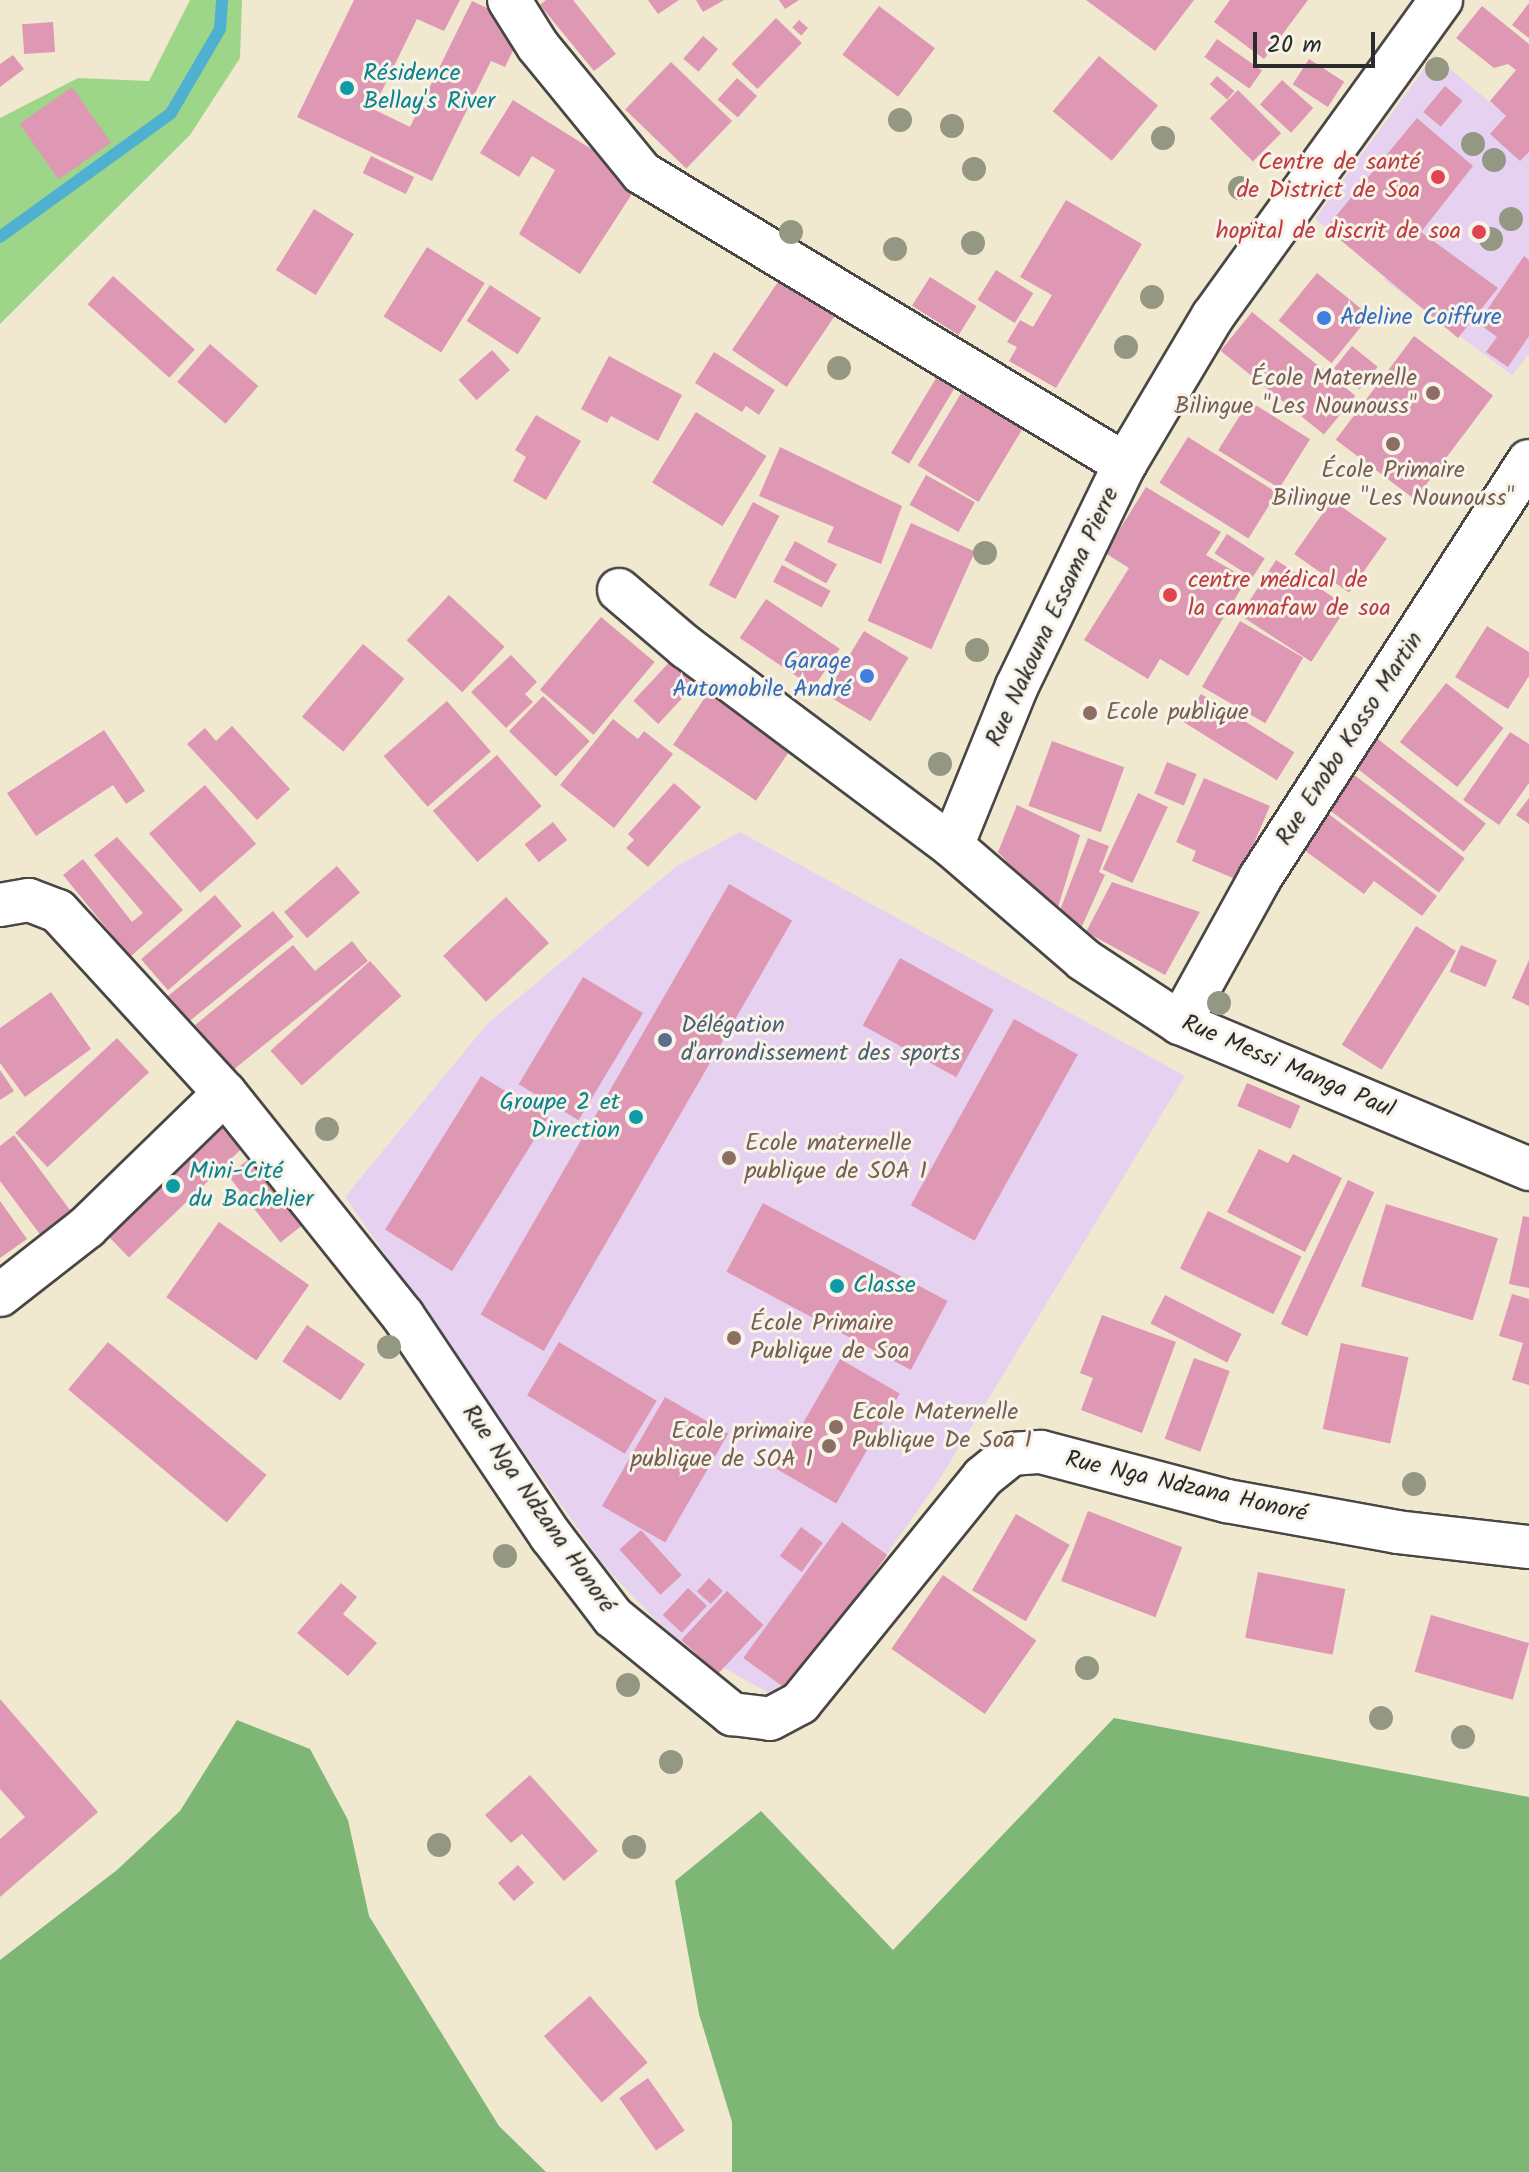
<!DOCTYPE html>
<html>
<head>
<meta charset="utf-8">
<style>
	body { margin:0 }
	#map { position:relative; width:1529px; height:2172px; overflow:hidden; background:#f1e8d0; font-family:Kalam,sans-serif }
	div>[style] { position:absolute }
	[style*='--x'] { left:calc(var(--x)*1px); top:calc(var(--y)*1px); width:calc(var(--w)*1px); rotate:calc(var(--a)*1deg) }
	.built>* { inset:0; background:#e6d2f0 }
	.green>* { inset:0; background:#9ed689 }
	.forest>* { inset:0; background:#7eb775 }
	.stream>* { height:12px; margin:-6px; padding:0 6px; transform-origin:6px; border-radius:6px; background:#50b0cf }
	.building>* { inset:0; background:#df98b4; transform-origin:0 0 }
	.roads { filter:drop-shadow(2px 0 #494744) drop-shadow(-2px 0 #494744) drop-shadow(0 2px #494744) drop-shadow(0 -2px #494744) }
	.street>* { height:42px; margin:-21px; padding:0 21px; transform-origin:21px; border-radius:21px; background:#fff }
	.trees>* { width:24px; height:24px; margin:-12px; border-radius:50%; background:#949882 }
	.dots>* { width:22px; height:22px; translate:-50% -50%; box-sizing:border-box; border:4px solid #f7f3e8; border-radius:50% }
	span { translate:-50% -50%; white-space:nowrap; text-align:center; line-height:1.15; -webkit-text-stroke:6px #f7f3e8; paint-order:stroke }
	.culture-label { font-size:24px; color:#0d838f }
	.left { translate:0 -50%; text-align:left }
	.right { translate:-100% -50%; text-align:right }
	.health-label { font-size:24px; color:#be3a42 }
	.shop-label { font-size:24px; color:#366cbe }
	.education-label { font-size:24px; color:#785e54 }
	.street-label { font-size:24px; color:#2b2b2b }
	.service-label { font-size:24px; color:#4e5e75 }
	.scale { position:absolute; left:1253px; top:32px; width:122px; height:36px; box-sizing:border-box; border:4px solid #2b2b2b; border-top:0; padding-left:10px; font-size:24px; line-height:28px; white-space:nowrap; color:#2b2b2b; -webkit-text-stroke:6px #f7f3e8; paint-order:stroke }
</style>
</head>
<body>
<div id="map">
	<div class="built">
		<i style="clip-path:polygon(1434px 55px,1529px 135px,1529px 354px,1512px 375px,1384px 280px,1387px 275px,1315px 219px)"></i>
		<i style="clip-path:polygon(740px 832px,1185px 1076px,939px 1480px,851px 1605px,772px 1695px,675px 1640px,605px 1567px,345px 1197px,487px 1024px,677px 866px)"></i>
	</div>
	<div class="green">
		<i style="clip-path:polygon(190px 0,242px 0,240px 58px,190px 135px,0 324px,0 118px,78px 78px,149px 81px)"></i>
	</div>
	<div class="forest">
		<i style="clip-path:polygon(1114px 1718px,1529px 1797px,1529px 2172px,732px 2172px,732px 2122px,699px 2014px,675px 1881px,761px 1811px,893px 1950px)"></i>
		<i style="clip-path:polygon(237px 1720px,310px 1749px,348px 1820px,369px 1916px,499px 2126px,546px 2172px,0 2172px,0 1960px,117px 1870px,180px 1811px)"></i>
	</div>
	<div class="stream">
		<i style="--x:0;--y:237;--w:211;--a:-35.9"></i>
		<i style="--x:171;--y:113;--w:97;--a:-59.7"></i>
		<i style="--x:220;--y:29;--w:29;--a:-86"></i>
	</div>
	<div class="building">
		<i style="clip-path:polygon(354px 0,460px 0,444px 31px,417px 19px,373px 109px,410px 127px,472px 1px,506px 17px,520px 36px,505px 67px,491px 61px,432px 181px,297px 117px)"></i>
		<i style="clip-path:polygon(546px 0,573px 0,616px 54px,594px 71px,540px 5px)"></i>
		<i style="clip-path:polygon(648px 0,679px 0,658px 14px)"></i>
		<i style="clip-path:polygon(696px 0,724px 0,703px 12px)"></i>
		<i style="clip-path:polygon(779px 0,799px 0,785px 9px)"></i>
		<i style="clip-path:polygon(1086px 0,1194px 0,1155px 51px)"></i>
		<i style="clip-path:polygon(1230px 0,1308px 0,1264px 59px,1214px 22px)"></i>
		<i style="clip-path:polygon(1529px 3px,1529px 38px,1512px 25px)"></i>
		<i style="left:879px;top:6px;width:70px;height:61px;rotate:37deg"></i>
		<i style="clip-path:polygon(1482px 6px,1529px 44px,1529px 152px,1520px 161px,1490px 134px,1506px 116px,1490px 101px,1516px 70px,1508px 64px,1494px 68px,1456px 38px)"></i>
		<i style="left:776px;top:18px;width:36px;height:64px;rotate:44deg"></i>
		<i style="left:799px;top:20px;width:12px;height:10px;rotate:42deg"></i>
		<i style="left:53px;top:22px;width:30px;height:31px;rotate:86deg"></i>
		<i style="left:703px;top:36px;width:20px;height:30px;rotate:41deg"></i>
		<i style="left:1217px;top:39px;width:55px;height:22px;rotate:35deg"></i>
		<i style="clip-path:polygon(13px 55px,24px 69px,0 87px,0 64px)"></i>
		<i style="left:1099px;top:56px;width:77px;height:72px;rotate:40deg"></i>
		<i style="left:1309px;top:59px;width:42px;height:30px;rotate:33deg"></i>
		<i style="left:671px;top:62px;width:85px;height:66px;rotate:44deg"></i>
		<i style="left:1217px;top:76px;width:23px;height:11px;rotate:41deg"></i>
		<i style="left:737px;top:78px;width:27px;height:29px;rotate:42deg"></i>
		<i style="left:1282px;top:80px;width:42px;height:33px;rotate:42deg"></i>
		<i style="left:1445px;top:86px;width:23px;height:34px;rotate:40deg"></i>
		<i style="left:72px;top:87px;width:68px;height:64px;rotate:55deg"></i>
		<i style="left:1238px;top:90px;width:61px;height:40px;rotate:45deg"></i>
		<i style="clip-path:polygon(513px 100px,641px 180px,580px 274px,519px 234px,555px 170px,532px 156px,519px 177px,480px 153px)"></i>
		<i style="clip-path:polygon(1417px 118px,1473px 166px,1421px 232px,1498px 288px,1458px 338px,1326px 228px)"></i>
		<i style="left:371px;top:156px;width:48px;height:19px;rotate:26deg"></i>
		<i style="clip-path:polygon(1066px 200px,1142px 244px,1056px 388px,1009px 361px,1017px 347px,1007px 342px,1020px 320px,1033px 327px,1052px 295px,1020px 277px)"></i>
		<i style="left:314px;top:209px;width:47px;height:72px;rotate:32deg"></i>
		<i style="left:427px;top:247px;width:68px;height:82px;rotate:32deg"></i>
		<i style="clip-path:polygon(1524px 256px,1529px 260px,1529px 336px,1508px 367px,1486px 352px,1497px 337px,1478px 323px)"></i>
		<i style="left:996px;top:270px;width:44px;height:35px;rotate:32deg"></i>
		<i style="left:784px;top:273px;width:66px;height:93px;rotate:34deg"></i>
		<i style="left:1317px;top:273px;width:68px;height:61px;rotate:39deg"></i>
		<i style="left:113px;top:276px;width:110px;height:38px;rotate:42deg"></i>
		<i style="left:930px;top:277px;width:55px;height:34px;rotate:32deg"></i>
		<i style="left:490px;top:285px;width:61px;height:43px;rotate:33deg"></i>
		<i style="left:1252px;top:312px;width:133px;height:50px;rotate:39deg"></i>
		<i style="left:1414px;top:336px;width:99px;height:130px;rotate:37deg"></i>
		<i style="left:210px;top:344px;width:64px;height:50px;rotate:41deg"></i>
		<i style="left:1352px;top:346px;width:33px;height:29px;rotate:39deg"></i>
		<i style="left:492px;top:350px;width:27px;height:45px;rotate:48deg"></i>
		<i style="clip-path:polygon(714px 352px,775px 390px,759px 415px,746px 406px,742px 412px,695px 383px)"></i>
		<i style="clip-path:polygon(609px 356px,682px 395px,658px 441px,611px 416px,607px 423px,581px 409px)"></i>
		<i style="left:938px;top:375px;width:21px;height:91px;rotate:31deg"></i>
		<i style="left:963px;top:390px;width:71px;height:88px;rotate:31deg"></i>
		<i style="left:1249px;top:401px;width:72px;height:58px;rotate:32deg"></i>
		<i style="left:696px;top:412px;width:83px;height:83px;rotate:32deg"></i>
		<i style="clip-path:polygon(536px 415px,581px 441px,546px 500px,513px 481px,526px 457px,515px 450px)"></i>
		<i style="left:1188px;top:437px;width:105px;height:54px;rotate:32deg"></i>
		<i style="clip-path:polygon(780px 447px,902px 506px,881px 564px,827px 542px,834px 527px,759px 496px)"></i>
		<i style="left:926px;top:475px;width:56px;height:34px;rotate:29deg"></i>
		<i style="clip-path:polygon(1146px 487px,1221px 532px,1206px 555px,1247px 579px,1188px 676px,1160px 659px,1148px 679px,1084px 640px,1129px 568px,1105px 553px)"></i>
		<i style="left:1332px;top:500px;width:67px;height:66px;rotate:35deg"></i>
		<i style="left:753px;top:502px;width:30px;height:94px;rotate:28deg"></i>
		<i style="left:911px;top:523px;width:70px;height:107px;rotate:24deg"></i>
		<i style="left:1227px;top:534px;width:45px;height:23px;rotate:33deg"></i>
		<i style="left:795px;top:541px;width:48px;height:22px;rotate:29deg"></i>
		<i style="left:1276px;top:560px;width:85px;height:66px;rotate:33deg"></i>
		<i style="left:782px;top:565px;width:55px;height:19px;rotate:28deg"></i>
		<i style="left:449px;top:595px;width:76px;height:62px;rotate:43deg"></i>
		<i style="left:766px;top:599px;width:89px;height:47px;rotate:34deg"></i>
		<i style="left:601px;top:617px;width:70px;height:95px;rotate:40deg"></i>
		<i style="left:1240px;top:621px;width:73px;height:76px;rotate:30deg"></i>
		<i style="clip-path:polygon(1487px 626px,1529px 652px,1529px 676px,1508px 709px,1455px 677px)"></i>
		<i style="left:864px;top:631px;width:52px;height:74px;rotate:31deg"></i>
		<i style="left:363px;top:644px;width:54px;height:95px;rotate:40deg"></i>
		<i style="left:677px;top:654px;width:34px;height:64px;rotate:43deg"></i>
		<i style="clip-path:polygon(511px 655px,537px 682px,525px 694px,533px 702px,506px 728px,471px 692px)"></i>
		<i style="left:1446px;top:683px;width:73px;height:75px;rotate:38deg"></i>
		<i style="left:710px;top:690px;width:100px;height:66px;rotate:34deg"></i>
		<i style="left:1201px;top:694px;width:110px;height:33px;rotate:32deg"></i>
		<i style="left:543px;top:696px;width:65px;height:49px;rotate:44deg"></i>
		<i style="left:447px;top:701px;width:67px;height:84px;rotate:49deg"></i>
		<i style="clip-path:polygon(613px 719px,638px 739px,644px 731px,673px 754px,614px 828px,560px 785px)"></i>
		<i style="clip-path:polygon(232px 726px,290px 789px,257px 820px,187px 744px,205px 728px,216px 741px)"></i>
		<i style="clip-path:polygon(104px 730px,145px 791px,126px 804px,113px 785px,36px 836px,7px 793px)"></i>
		<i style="clip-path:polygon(1510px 732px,1529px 744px,1529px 783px,1499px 825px,1463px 800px)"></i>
		<i style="left:1374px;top:736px;width:142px;height:36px;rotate:38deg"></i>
		<i style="left:1052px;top:741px;width:77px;height:69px;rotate:20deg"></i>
		<i style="left:497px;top:755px;width:68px;height:85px;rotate:49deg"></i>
		<i style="left:1167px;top:762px;width:32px;height:34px;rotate:22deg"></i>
		<i style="left:1345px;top:768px;width:150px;height:43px;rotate:37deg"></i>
		<i style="clip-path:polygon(1204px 778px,1270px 806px,1238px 880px,1192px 861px,1196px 851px,1176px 842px)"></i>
		<i style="clip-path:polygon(674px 783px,701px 807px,648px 867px,626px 848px,634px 840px,628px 834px)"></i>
		<i style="left:205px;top:785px;width:78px;height:74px;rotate:49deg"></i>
		<i style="left:1138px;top:793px;width:33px;height:84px;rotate:25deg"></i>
		<i style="clip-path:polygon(1529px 798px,1529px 824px,1516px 815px)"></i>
		<i style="clip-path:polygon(1017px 805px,1080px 835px,1056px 914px,998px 852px)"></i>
		<i style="clip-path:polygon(1322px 809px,1437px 896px,1422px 916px,1374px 881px,1364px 894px,1296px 844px)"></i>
		<i style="left:553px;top:822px;width:23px;height:36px;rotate:52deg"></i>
		<i style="clip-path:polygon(117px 837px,183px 910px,130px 957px,63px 875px,83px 859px,132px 922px,143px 913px,94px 855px)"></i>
		<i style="clip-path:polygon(1088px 838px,1109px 846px,1099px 872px,1105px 875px,1078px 935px,1058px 915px)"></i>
		<i style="left:337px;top:866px;width:35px;height:70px;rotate:49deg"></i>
		<i style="clip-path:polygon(1112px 882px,1200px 912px,1165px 975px,1086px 932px)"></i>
		<i style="left:729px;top:884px;width:73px;height:497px;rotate:30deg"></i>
		<i style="left:215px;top:895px;width:41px;height:98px;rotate:49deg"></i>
		<i style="left:506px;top:897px;width:63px;height:86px;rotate:47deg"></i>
		<i style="left:273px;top:911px;width:33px;height:138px;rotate:51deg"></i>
		<i style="left:1416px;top:926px;width:47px;height:140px;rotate:32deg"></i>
		<i style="clip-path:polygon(352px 941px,368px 961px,233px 1070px,195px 1025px,293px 945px,315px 971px)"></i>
		<i style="left:1461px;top:945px;width:39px;height:29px;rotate:23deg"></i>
		<i style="left:900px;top:958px;width:107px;height:77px;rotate:29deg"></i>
		<i style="clip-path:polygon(1529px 960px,1529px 1006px,1512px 998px)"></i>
		<i style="left:370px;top:961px;width:47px;height:134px;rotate:48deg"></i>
		<i style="left:583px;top:977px;width:70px;height:125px;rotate:31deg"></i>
		<i style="clip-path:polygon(51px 992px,91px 1049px,25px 1097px,0 1063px,0 1028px)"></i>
		<i style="left:1014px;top:1019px;width:73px;height:213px;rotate:29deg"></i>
		<i style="left:117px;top:1038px;width:47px;height:139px;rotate:47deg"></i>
		<i style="clip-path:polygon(0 1070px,14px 1091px,0 1100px)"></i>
		<i style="left:481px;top:1076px;width:79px;height:181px;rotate:32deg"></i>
		<i style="left:1247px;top:1083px;width:58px;height:25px;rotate:23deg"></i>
		<i style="left:217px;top:1114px;width:42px;height:163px;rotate:46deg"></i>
		<i style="clip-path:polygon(14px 1135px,73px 1214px,42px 1237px,0 1181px,0 1146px)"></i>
		<i style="clip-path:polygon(1259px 1149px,1288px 1163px,1293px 1154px,1342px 1178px,1305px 1252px,1227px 1212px)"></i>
		<i style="left:258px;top:1152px;width:85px;height:38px;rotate:52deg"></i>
		<i style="left:1348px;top:1180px;width:29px;height:159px;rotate:25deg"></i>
		<i style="clip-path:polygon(0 1201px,27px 1239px,0 1258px)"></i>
		<i style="left:763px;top:1203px;width:209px;height:78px;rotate:28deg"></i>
		<i style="left:1386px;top:1204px;width:117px;height:86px;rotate:17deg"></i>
		<i style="left:1208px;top:1211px;width:104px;height:64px;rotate:26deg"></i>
		<i style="clip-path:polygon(1523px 1216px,1529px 1217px,1529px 1288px,1509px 1284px)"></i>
		<i style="left:219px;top:1222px;width:110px;height:92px;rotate:35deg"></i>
		<i style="clip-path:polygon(1512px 1294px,1529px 1299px,1529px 1385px,1512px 1380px,1523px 1343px,1499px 1336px)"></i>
		<i style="left:1165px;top:1295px;width:86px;height:32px;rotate:27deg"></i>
		<i style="clip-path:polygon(1102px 1315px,1176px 1342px,1142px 1433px,1081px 1410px,1093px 1378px,1080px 1373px)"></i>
		<i style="left:307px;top:1325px;width:70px;height:44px;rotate:34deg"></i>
		<i style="left:108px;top:1342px;width:207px;height:62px;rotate:40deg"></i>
		<i style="left:559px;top:1342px;width:114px;height:62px;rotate:31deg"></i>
		<i style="left:1341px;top:1343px;width:69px;height:88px;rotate:12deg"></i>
		<i style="left:1194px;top:1358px;width:38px;height:86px;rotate:20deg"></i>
		<i style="left:840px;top:1359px;width:69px;height:127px;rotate:30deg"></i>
		<i style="left:665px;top:1397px;width:73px;height:126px;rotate:30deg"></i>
		<i style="left:1088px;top:1511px;width:101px;height:75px;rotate:21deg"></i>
		<i style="left:1016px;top:1514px;width:62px;height:88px;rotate:30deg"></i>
		<i style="left:842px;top:1522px;width:56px;height:168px;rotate:36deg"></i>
		<i style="left:801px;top:1527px;width:27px;height:36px;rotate:36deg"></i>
		<i style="left:641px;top:1530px;width:61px;height:29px;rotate:48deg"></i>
		<i style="left:1258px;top:1572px;width:89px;height:67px;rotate:11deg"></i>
		<i style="left:943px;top:1575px;width:114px;height:90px;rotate:35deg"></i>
		<i style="left:709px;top:1578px;width:19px;height:18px;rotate:43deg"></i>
		<i style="clip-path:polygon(341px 1583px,357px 1597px,343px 1614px,377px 1643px,348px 1676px,297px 1633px)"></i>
		<i style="left:688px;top:1588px;width:26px;height:37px;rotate:43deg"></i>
		<i style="left:727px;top:1591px;width:50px;height:67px;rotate:43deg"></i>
		<i style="left:1431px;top:1615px;width:102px;height:59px;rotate:16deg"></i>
		<i style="clip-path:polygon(0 1699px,98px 1812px,0 1897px,0 1839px,25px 1817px,0 1789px)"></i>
		<i style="clip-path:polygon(530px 1775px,598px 1851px,564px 1881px,522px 1834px,511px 1843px,485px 1815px)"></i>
		<i style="left:518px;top:1865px;width:24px;height:27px;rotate:48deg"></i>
		<i style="left:590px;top:1996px;width:88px;height:61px;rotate:49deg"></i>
		<i style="left:648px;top:2078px;width:64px;height:35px;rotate:55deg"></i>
	</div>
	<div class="roads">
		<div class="street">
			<i style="--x:509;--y:0;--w:54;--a:57.8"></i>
			<i style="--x:538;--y:46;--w:164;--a:50.7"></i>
			<i style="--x:642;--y:173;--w:564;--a:31.07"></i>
			<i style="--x:619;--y:590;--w:88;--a:40.4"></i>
			<i style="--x:686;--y:647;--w:332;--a:36.8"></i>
			<i style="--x:952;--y:846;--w:174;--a:40.8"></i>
			<i style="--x:1084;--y:960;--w:115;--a:33.3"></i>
			<i style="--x:1180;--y:1023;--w:378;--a:22.7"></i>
			<i style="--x:952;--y:846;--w:173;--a:-67.9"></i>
			<i style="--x:1017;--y:686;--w:247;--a:-64.1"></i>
			<i style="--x:1125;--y:464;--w:172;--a:-59.3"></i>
			<i style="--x:1213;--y:316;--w:390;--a:-54.2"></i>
			<i style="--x:0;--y:905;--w:29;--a:-10"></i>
			<i style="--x:29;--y:900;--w:31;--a:21"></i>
			<i style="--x:58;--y:911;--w:247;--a:47.5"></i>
			<i style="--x:225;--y:1093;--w:285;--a:51.4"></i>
			<i style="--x:403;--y:1316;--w:265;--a:56.1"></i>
			<i style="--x:551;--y:1536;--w:102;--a:52.6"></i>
			<i style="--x:613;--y:1617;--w:154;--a:39.2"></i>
			<i style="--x:732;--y:1714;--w:38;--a:7"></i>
			<i style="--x:770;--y:1719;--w:34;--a:-28"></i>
			<i style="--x:800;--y:1703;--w:291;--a:-51"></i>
			<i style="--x:983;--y:1477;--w:36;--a:-39"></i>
			<i style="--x:1011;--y:1454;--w:30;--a:-4"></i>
			<i style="--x:1041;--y:1452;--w:192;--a:14.8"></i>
			<i style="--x:1227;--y:1501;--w:173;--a:10.3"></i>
			<i style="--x:1397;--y:1532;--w:133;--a:6.5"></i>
			<i style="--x:1180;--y:1023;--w:166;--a:-61.1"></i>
			<i style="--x:1260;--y:878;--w:496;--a:-57.2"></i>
			<i style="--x:0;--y:1295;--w:110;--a:-38"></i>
			<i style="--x:87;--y:1227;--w:192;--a:-44.2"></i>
		</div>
	</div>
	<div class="trees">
		<i style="left:1437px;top:69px"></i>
		<i style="left:900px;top:120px"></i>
		<i style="left:952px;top:126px"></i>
		<i style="left:1163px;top:138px"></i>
		<i style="left:1473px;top:144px"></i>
		<i style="left:1494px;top:160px"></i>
		<i style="left:974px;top:169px"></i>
		<i style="left:1240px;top:188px"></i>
		<i style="left:1511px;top:219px"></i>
		<i style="left:791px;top:232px"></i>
		<i style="left:1491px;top:239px"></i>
		<i style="left:973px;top:243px"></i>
		<i style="left:895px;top:249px"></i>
		<i style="left:1152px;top:297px"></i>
		<i style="left:1126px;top:347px"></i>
		<i style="left:839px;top:368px"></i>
		<i style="left:985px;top:553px"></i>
		<i style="left:977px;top:650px"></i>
		<i style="left:940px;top:764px"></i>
		<i style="left:1219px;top:1003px"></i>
		<i style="left:327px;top:1129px"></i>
		<i style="left:389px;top:1347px"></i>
		<i style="left:1414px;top:1484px"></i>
		<i style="left:505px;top:1556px"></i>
		<i style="left:1087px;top:1668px"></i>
		<i style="left:628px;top:1685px"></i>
		<i style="left:1381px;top:1718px"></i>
		<i style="left:1463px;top:1737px"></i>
		<i style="left:671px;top:1762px"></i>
		<i style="left:439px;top:1845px"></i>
		<i style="left:634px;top:1847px"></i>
	</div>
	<div class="dots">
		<i style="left:347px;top:88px;background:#0f9aa8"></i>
		<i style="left:1438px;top:177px;background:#e0444e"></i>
		<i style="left:1479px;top:232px;background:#e0444e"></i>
		<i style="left:1324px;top:318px;background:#3f7fe0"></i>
		<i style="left:1433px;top:393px;background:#8d6e63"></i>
		<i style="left:1393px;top:444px;background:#8d6e63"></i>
		<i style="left:1170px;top:595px;background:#e0444e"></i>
		<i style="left:867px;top:676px;background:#3f7fe0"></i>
		<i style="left:1090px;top:713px;background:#8d6e63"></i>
		<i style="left:665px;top:1040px;background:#5c6f8a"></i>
		<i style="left:636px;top:1117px;background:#0f9aa8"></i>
		<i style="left:729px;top:1158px;background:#8d6e63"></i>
		<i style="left:173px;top:1186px;background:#0f9aa8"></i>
		<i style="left:837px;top:1286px;background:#0f9aa8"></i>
		<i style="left:734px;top:1338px;background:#8d6e63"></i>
		<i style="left:836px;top:1427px;background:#8d6e63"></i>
		<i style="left:829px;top:1446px;background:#8d6e63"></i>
	</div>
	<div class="culture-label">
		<span class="left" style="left:363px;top:88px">Résidence<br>Bellay's River</span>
		<span class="right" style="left:620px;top:1117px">Groupe 2 et<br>Direction</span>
		<span class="left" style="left:189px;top:1186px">Mini-Cité<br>du Bachelier</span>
		<span class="left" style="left:853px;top:1286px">Classe</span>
	</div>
	<div class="health-label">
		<span class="right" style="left:1420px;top:177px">Centre de santé<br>de District de Soa</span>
		<span class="right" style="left:1461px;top:232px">hopital de discrit de soa</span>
		<span class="left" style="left:1188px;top:595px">centre médical de<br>la camnafaw de soa</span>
	</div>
	<div class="shop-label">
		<span class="left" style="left:1340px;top:318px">Adeline Coiffure</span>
		<span class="right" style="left:851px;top:676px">Garage<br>Automobile André</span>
	</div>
	<div class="education-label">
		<span class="right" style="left:1417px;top:393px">École Maternelle<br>Bilingue "Les Nounouss"</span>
		<span style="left:1393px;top:485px">École Primaire<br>Bilingue "Les Nounouss"</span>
		<span class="left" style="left:1106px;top:713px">Ecole publique</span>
		<span class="left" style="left:745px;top:1158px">Ecole maternelle<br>publique de SOA 1</span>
		<span class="left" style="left:750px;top:1338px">École Primaire<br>Publique de Soa</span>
		<span class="left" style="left:852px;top:1427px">Ecole Maternelle<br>Publique De Soa 1</span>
		<span class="right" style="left:813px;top:1446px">Ecole primaire<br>publique de SOA 1</span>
	</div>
	<div class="street-label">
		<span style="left:1053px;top:617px;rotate:-65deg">Rue Nakouna Essama Pierre</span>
		<span style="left:1350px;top:739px;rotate:-57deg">Rue Enobo Kosso Martin</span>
		<span style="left:1288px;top:1067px;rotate:23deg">Rue Messi Manga Paul</span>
		<span style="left:1186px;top:1487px;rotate:13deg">Rue Nga Ndzana Honoré</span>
		<span style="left:538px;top:1509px;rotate:55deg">Rue Nga Ndzana Honoré</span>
	</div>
	<div class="service-label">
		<span class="left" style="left:681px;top:1040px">Délégation<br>d'arrondissement des sports</span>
	</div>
	<div class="scale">20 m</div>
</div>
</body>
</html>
